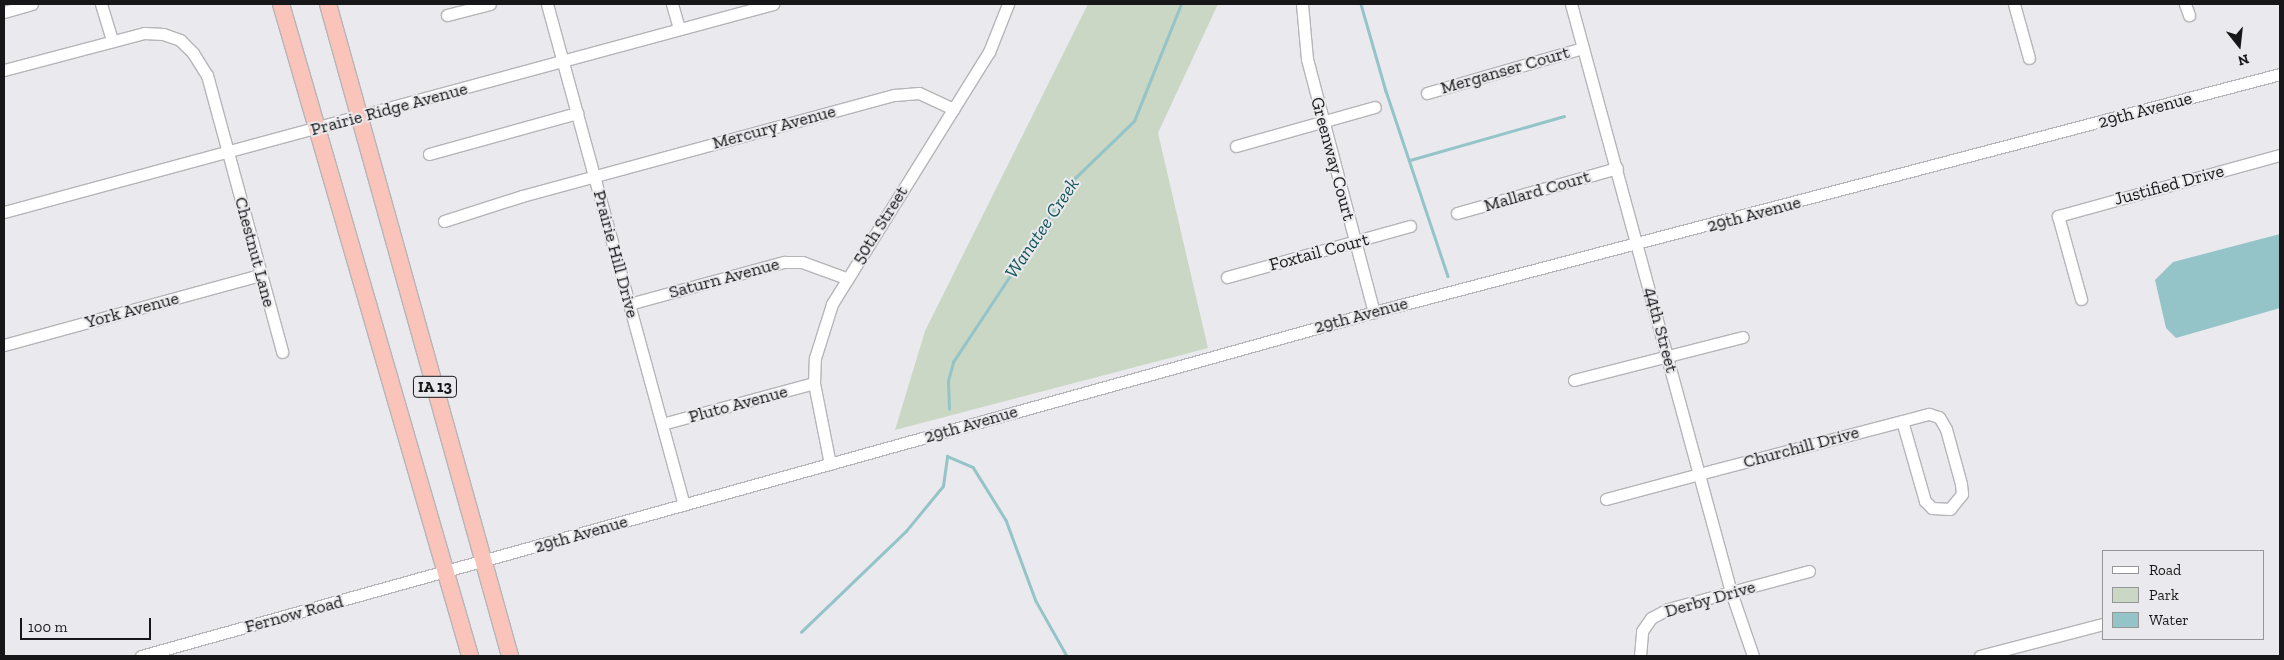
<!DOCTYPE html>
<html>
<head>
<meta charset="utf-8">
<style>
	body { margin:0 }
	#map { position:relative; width:2284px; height:660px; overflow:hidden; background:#eaeaee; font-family:"Zilla Slab",serif }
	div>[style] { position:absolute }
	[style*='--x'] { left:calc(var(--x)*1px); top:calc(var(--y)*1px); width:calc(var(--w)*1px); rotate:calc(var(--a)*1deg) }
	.green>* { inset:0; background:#cad7c4 }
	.water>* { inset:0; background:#95c4c8 }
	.stream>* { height:2.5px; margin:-1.25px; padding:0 1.25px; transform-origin:1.25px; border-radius:1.25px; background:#95c4c8 }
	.roads { filter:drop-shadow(1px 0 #b5b5b9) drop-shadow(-1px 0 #b5b5b9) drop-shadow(0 1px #b5b5b9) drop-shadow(0 -1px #b5b5b9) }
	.minor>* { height:11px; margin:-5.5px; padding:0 5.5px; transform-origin:5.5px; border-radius:5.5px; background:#fff }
	.highway>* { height:16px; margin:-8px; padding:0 8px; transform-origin:8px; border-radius:8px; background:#fac4ba }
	span { translate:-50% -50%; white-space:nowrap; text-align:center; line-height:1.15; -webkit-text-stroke:4px #eaeaee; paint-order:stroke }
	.shield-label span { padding:1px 4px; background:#eaeaee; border:1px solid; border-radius:4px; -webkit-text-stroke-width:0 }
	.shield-label { font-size:16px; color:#171719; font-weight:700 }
	.street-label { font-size:18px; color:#171719 }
	.water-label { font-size:19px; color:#13565a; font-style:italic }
	.frame { position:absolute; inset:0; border:5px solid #171719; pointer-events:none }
	.legend { position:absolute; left:2102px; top:550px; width:162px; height:90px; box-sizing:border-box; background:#eaeaee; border:1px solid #969699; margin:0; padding:6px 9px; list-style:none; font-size:15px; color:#171719 }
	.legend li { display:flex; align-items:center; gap:10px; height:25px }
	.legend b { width:25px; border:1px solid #969699 }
	.north { position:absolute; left:2214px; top:20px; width:50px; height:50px; -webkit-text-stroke:4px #eaeaee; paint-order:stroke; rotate:164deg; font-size:14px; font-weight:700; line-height:20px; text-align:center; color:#171719 }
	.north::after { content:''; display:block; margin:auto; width:18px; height:22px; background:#171719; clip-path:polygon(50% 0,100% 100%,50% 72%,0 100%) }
	.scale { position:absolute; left:20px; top:618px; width:131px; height:22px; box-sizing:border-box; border:2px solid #171719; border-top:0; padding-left:6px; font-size:15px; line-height:18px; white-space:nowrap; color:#171719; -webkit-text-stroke:4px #eaeaee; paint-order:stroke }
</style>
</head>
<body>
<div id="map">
	<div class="green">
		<i style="clip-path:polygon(1088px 4px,1218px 4px,1158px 133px,1208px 348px,895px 430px,925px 331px)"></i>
	</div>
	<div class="water">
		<i style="clip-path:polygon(2280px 234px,2280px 308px,2176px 338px,2166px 328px,2155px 280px,2173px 262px)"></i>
	</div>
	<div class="stream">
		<i style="--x:1361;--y:4;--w:91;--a:74"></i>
		<i style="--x:1386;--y:91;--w:195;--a:71.5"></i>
		<i style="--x:1410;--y:160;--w:160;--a:-15.9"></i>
		<i style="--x:949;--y:409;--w:28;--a:-92"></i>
		<i style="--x:948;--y:381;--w:20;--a:-75"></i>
		<i style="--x:953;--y:362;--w:219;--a:-56.5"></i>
		<i style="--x:1074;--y:179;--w:83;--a:-44"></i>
		<i style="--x:1134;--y:121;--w:126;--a:-68.1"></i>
		<i style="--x:801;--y:632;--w:146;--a:-43.9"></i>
		<i style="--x:906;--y:531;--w:58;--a:-50.6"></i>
		<i style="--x:943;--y:486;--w:30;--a:-82"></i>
		<i style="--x:947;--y:456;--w:28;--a:23"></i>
		<i style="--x:973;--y:467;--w:62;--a:58.1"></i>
		<i style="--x:1006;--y:520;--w:86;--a:69.7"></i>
		<i style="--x:1036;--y:601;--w:63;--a:60.6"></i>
	</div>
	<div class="roads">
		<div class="minor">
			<i style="--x:101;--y:4;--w:39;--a:73"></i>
			<i style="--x:547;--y:4;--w:519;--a:74.71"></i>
			<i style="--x:672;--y:4;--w:26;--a:74"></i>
			<i style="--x:1302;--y:4;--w:55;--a:84.8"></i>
			<i style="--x:1307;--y:59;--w:262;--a:75.2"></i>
			<i style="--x:1571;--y:4;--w:609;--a:74.78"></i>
			<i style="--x:1731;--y:592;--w:68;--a:71"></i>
			<i style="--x:2014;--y:4;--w:56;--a:74.5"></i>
			<i style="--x:2185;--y:4;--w:12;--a:70"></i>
			<i style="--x:4;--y:12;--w:29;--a:-16"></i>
			<i style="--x:447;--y:15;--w:44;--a:-14.3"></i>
			<i style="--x:4;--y:70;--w:145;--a:-14.8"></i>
			<i style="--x:144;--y:33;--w:19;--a:3"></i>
			<i style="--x:163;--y:34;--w:18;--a:19"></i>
			<i style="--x:180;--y:40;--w:18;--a:45"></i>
			<i style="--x:193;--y:53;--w:26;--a:58"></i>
			<i style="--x:207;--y:75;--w:287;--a:74.8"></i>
			<i style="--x:1427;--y:93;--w:162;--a:-16.1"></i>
			<i style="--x:1236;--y:146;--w:144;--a:-15.7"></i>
			<i style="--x:429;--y:154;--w:154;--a:-15.5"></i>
			<i style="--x:4;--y:212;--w:797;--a:-15.14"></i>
			<i style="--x:1457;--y:213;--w:166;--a:-15.7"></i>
			<i style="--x:444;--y:221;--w:82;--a:-17.8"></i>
			<i style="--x:522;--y:196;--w:386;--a:-15.2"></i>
			<i style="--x:895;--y:95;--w:24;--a:-5"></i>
			<i style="--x:919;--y:93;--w:38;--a:25"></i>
			<i style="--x:1227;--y:277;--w:190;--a:-15.6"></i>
			<i style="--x:2081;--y:299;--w:86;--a:-105.5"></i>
			<i style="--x:2058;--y:216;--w:230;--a:-15.4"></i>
			<i style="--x:629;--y:304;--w:161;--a:-15.2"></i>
			<i style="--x:784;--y:262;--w:18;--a:0"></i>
			<i style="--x:802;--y:262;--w:47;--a:20"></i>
			<i style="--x:4;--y:345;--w:265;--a:-15.3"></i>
			<i style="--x:1574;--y:380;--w:174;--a:-14.3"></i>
			<i style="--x:662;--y:424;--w:157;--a:-15.1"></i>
			<i style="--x:830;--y:464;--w:83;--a:-101.2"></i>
			<i style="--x:814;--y:383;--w:25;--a:-88"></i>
			<i style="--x:815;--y:358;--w:57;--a:-72.5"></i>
			<i style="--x:832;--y:304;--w:297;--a:-58.1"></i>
			<i style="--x:989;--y:52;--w:52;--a:-68.4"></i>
			<i style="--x:1606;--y:499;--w:112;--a:-15"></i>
			<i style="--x:1714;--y:470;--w:194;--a:-14.6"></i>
			<i style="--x:1902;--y:421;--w:28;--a:-15"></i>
			<i style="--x:1929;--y:414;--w:10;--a:17"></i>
			<i style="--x:1939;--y:417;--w:14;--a:60"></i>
			<i style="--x:1946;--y:429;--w:57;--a:74.7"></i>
			<i style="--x:1961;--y:484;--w:10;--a:84"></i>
			<i style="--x:1962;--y:494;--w:19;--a:129"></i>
			<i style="--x:1950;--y:509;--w:18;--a:-177"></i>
			<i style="--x:1932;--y:508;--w:10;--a:-135"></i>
			<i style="--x:1925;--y:501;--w:83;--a:-106"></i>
			<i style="--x:141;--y:656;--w:1280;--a:-15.59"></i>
			<i style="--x:1374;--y:312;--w:937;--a:-14.72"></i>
			<i style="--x:1640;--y:656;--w:25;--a:-85"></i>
			<i style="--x:1642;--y:631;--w:16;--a:-55"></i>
			<i style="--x:1651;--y:618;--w:19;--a:-28"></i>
			<i style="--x:1668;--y:609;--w:146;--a:-15.1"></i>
			<i style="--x:1980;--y:656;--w:127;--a:-14.6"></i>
		</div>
		<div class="highway">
			<i style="--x:281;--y:4;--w:679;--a:73.83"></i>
			<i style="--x:328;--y:4;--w:677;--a:74.4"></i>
		</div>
	</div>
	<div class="shield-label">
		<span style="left:435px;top:387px">IA 13</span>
	</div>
	<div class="street-label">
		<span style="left:1505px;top:70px;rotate:-16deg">Merganser Court</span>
		<span style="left:389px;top:109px;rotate:-15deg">Prairie Ridge Avenue</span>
		<span style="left:2145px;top:110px;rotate:-15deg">29th Avenue</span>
		<span style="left:774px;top:127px;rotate:-15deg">Mercury Avenue</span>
		<span style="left:1333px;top:159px;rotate:75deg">Greenway Court</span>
		<span style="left:2169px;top:185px;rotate:-15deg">Justified Drive</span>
		<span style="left:1537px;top:191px;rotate:-16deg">Mallard Court</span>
		<span style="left:1754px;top:214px;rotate:-15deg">29th Avenue</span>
		<span style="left:880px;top:225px;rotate:-58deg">50th Street</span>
		<span style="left:255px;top:252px;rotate:75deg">Chestnut Lane</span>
		<span style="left:1319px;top:252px;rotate:-15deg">Foxtail Court</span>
		<span style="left:616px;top:254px;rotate:75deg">Prairie Hill Drive</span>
		<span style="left:724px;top:278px;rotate:-15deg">Saturn Avenue</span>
		<span style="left:132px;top:310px;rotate:-15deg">York Avenue</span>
		<span style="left:1361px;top:315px;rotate:-15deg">29th Avenue</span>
		<span style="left:1661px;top:330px;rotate:75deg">44th Street</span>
		<span style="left:738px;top:404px;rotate:-15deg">Pluto Avenue</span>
		<span style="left:971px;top:424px;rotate:-16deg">29th Avenue</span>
		<span style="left:1801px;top:447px;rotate:-15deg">Churchill Drive</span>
		<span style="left:581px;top:534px;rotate:-16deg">29th Avenue</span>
		<span style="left:1710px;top:599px;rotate:-16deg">Derby Drive</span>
		<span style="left:294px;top:614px;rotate:-15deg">Fernow Road</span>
	</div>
	<div class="water-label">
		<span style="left:1042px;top:228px;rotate:-56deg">Wanatee Creek</span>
	</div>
	<div class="frame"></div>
	<ul class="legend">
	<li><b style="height:6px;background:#fff"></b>Road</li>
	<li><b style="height:14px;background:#cad7c4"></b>Park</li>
	<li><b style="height:14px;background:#95c4c8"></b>Water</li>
	</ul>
	<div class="north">N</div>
	<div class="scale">100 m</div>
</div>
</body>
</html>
